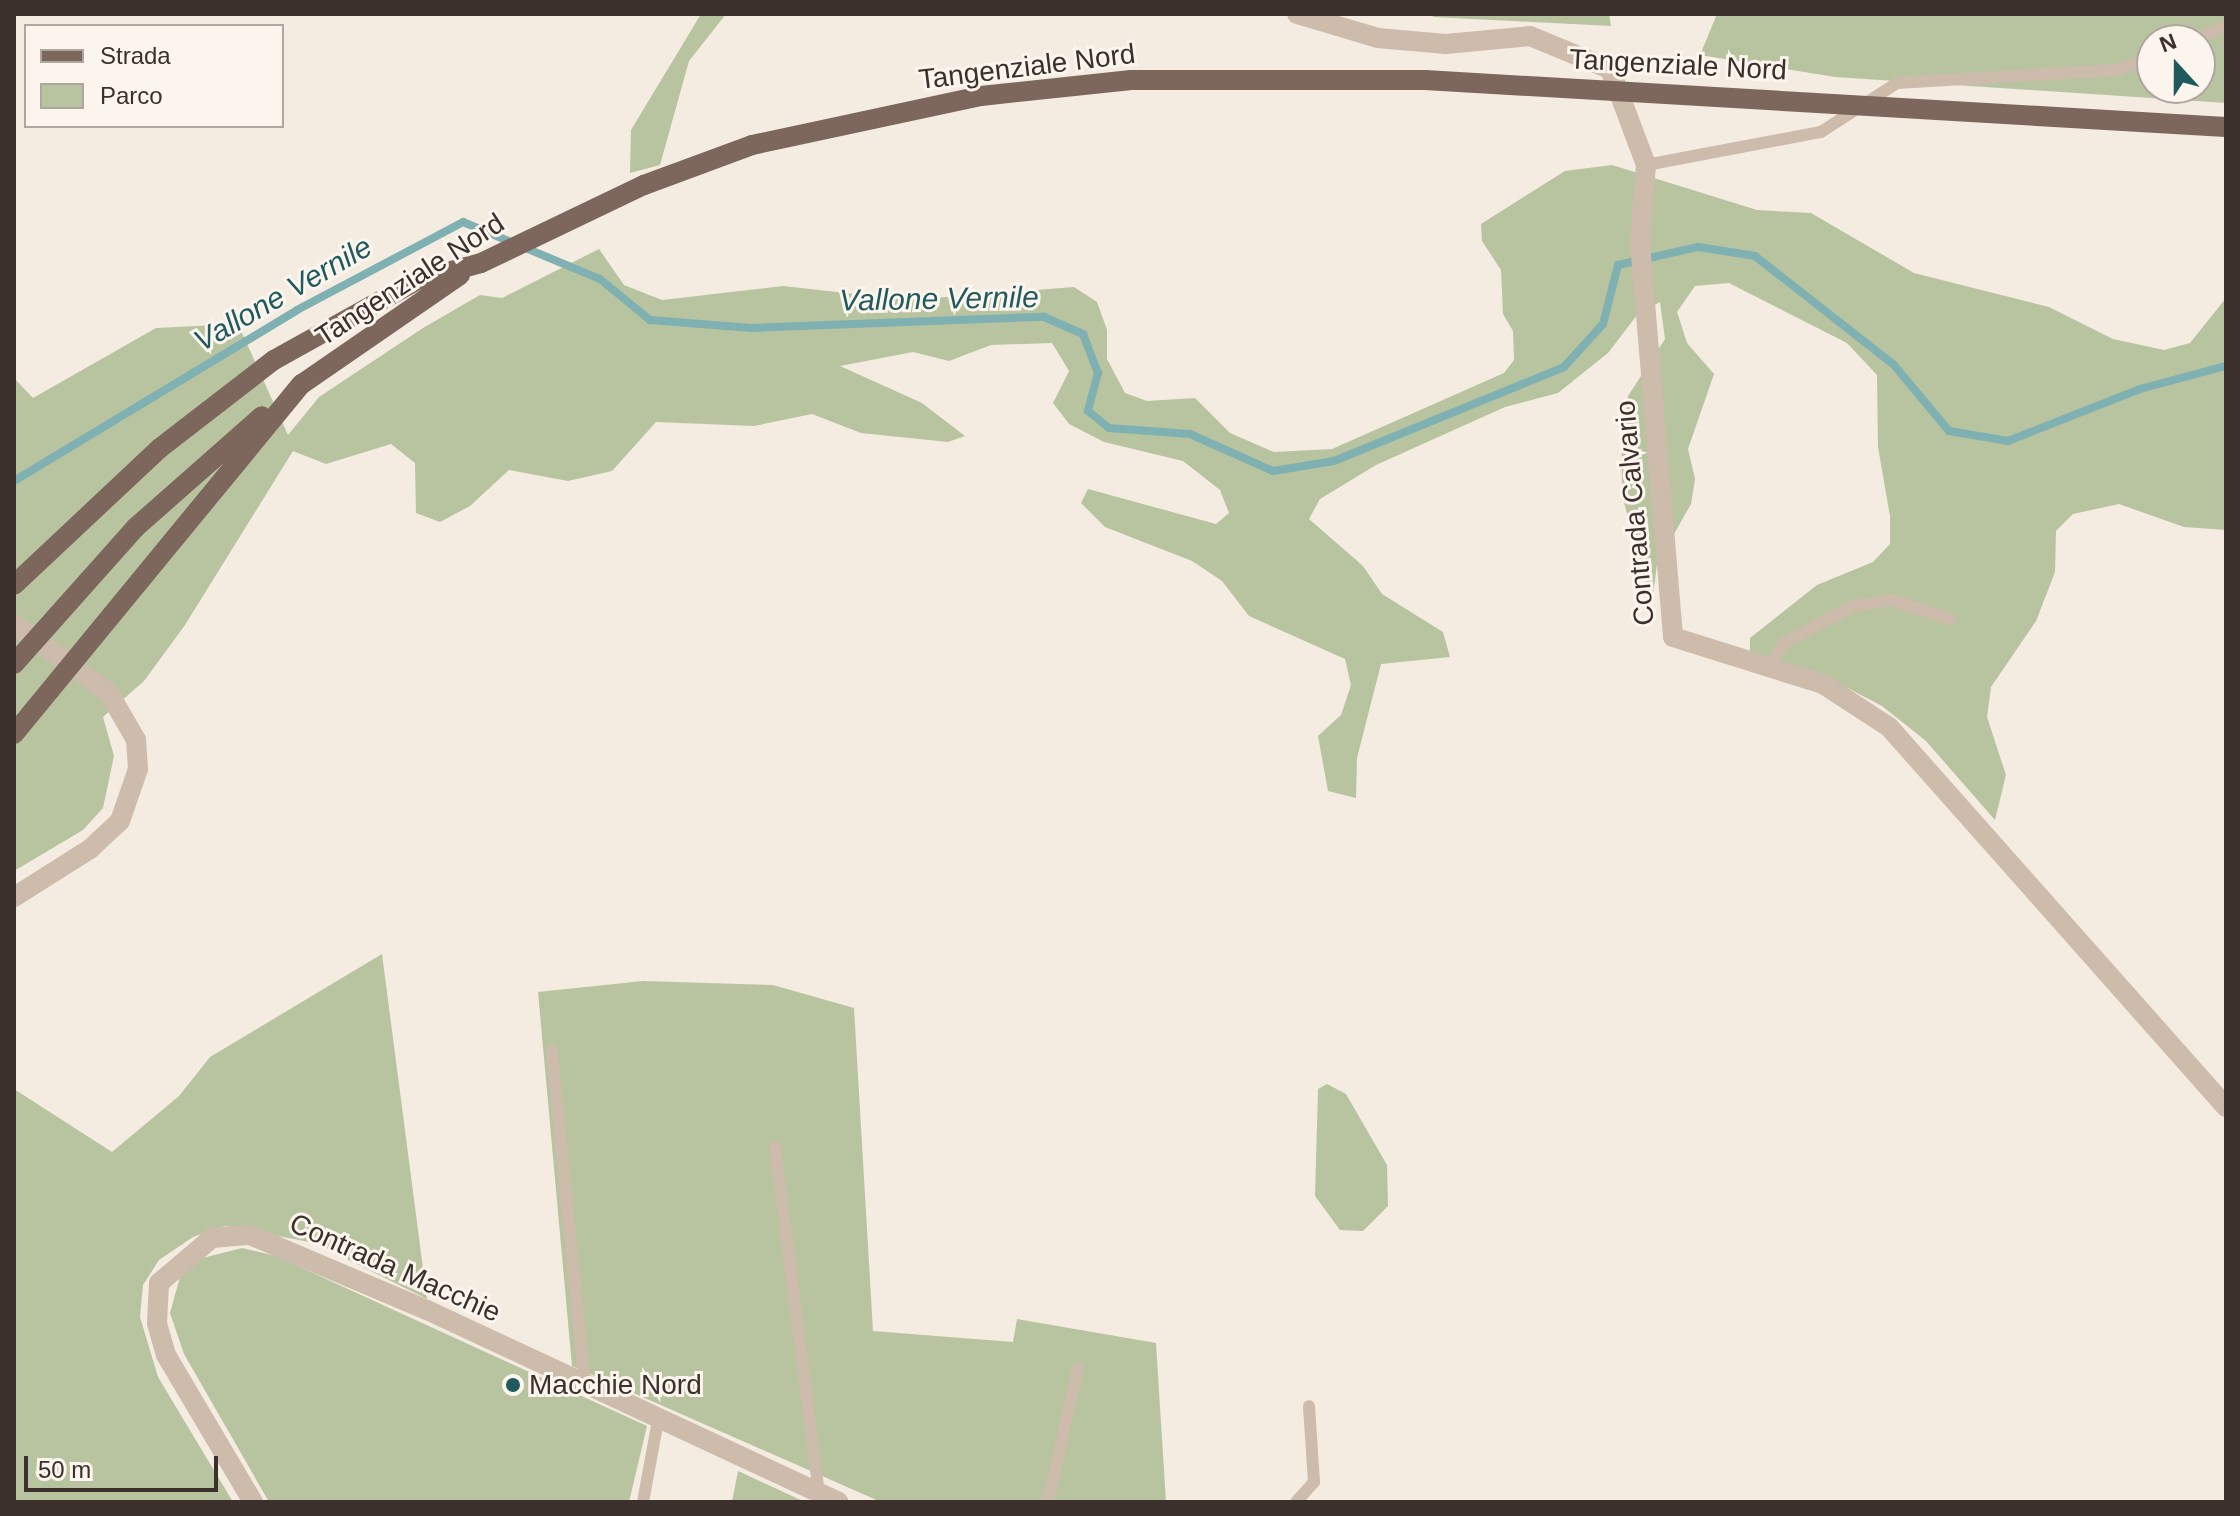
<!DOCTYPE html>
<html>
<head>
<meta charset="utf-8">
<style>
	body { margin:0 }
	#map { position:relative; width:2240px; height:1516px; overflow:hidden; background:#f4ebe1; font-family:Helvetica,sans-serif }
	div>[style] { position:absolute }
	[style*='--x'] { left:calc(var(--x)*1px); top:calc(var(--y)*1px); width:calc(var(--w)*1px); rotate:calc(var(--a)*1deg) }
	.green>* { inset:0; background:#b8c4a0 }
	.stream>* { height:8px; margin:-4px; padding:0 4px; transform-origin:4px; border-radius:4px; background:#7fb0b2 }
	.service>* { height:12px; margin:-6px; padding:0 6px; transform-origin:6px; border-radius:6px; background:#cdbbac }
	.minor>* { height:20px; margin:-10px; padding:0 10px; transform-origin:10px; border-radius:10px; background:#cdbbac }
	.primary>* { height:20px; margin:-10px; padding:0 10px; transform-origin:10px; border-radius:10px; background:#7d675c }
	.primary-bridge>* { height:20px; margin:-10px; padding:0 10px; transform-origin:10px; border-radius:10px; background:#7d675c }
	.dots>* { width:22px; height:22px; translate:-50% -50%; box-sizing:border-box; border:4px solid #fbf5ee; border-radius:50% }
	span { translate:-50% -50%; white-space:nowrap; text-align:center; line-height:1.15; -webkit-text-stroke:6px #fbf5ee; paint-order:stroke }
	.street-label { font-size:28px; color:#3b302b }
	.poi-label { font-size:28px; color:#3b302b }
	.left { translate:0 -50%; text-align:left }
	.water-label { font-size:30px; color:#1f5a5e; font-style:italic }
	.frame { position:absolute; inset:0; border:16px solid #3b302b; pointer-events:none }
	.legend { position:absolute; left:24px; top:24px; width:260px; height:104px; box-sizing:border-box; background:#fbf5ee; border:2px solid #aea6a0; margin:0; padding:10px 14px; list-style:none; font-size:24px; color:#3b302b }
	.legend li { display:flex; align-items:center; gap:16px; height:40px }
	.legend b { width:40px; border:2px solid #aea6a0 }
	.north { position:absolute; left:2136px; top:24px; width:80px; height:80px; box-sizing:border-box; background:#fbf5ee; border:2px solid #aea6a0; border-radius:50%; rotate:339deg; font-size:22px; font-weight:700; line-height:32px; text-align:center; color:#3b302b }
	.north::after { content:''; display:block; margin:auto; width:28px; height:36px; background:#1f5a5e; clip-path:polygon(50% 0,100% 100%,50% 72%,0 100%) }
	.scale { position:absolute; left:24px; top:1456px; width:194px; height:36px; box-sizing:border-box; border:4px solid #3b302b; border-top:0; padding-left:10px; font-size:24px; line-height:28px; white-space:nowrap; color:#3b302b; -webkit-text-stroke:6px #fbf5ee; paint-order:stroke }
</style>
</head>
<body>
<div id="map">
	<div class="green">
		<i style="clip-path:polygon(701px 14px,726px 14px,689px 61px,660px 165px,630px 173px,631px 130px)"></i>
		<i style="clip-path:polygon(1428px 14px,1609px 14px,1611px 26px,1434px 17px)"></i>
		<i style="clip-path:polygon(evenodd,1717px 14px,2226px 14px,2226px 103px,1835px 77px,1700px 55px,1717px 14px,2152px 40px,2200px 40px,2200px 88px,2152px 88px,2152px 40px)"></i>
		<i style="clip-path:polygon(1612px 165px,1757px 210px,1811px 213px,1914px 273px,2049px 307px,2113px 339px,2164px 350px,2190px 343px,2226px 298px,2226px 530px,2184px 527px,2119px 504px,2073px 514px,2056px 531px,2055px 572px,2036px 621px,1991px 687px,1987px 717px,2006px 775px,1995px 820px,1926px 741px,1882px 706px,1817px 672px,1750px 654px,1750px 638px,1817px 585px,1873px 562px,1890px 544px,1890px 516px,1878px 447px,1877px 375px,1847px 343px,1729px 283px,1695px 286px,1677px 312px,1687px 343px,1714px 374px,1688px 449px,1695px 479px,1691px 504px,1657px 564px,1652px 603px,1623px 499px,1621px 460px,1628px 396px,1665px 339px,1660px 302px,1637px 315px,1608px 353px,1558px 393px,1505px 407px,1376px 465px,1320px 499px,1309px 519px,1363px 566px,1382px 594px,1443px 632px,1450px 657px,1381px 664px,1357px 758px,1356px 798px,1328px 791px,1318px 736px,1341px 715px,1351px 685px,1345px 659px,1249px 616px,1222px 581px,1192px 561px,1105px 527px,1081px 503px,1088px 489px,1216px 524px,1229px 513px,1220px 490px,1183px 461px,1104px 442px,1069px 424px,1053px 403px,1069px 371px,1052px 343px,991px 345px,949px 361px,913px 352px,840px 366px,922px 403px,965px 436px,948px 442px,861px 433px,812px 414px,754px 426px,656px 422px,612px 471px,568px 481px,509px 470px,470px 506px,440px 522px,416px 513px,415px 463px,391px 444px,326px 464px,293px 451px,185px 625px,144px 681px,103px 717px,114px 756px,103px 808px,83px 830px,14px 871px,14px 378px,33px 398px,156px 328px,238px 324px,288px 435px,319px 397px,423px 328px,480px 295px,502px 298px,599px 249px,624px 285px,662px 300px,783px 286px,908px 300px,1074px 287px,1097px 302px,1107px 330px,1107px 359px,1125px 393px,1147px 401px,1195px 398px,1230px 433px,1274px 452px,1332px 449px,1504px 373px,1514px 360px,1513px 331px,1503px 314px,1501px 270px,1482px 241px,1481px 224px,1565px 171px)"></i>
		<i style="clip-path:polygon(382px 954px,427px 1299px,315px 1243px,225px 1226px,193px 1237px,159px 1260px,143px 1285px,140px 1317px,158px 1377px,233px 1502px,14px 1502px,14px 1089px,112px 1152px,179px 1096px,210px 1057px)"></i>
		<i style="clip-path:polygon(643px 981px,773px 985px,854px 1008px,873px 1331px,1013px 1342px,1017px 1319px,1156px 1343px,1166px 1502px,881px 1502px,572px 1366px,538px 992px)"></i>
		<i style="clip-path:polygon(1327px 1084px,1346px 1094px,1387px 1165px,1388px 1206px,1363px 1231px,1340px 1230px,1315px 1196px,1318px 1089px)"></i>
		<i style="clip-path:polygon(242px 1248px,276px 1256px,647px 1426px,629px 1502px,269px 1502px,184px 1354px,170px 1313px,180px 1277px,195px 1260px)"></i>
		<i style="clip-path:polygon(738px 1471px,805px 1502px,732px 1502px)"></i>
	</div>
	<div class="stream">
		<i style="--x:14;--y:481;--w:331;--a:-31.1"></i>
		<i style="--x:297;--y:310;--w:188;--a:-27.9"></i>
		<i style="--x:463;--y:222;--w:148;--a:22.6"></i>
		<i style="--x:600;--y:279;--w:65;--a:39.4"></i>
		<i style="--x:650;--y:320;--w:102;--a:4.5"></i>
		<i style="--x:752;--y:328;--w:292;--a:-2.2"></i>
		<i style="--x:1044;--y:317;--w:43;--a:23.6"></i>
		<i style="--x:1083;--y:334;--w:42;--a:69"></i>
		<i style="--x:1098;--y:373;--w:39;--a:105"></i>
		<i style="--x:1088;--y:411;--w:27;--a:39"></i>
		<i style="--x:1109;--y:428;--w:81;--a:4.2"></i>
		<i style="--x:1190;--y:434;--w:91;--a:24"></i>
		<i style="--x:1273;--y:471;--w:62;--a:-9.3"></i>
		<i style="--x:1334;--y:461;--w:248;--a:-22.2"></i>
		<i style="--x:1564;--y:367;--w:58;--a:-47.8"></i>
		<i style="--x:1603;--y:324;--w:61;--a:-75.7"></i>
		<i style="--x:1618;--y:265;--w:82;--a:-12.7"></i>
		<i style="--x:1698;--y:247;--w:58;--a:9"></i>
		<i style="--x:1755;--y:256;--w:177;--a:38.1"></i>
		<i style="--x:1894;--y:365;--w:86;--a:50.2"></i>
		<i style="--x:1949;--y:431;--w:60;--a:9.6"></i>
		<i style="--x:2008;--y:441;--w:142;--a:-21.5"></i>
		<i style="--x:2140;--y:389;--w:89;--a:-15"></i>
	</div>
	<div class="service">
		<i style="--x:2192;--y:40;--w:37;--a:-22"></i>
		<i style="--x:1646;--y:165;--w:178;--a:-10.7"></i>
		<i style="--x:1821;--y:132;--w:90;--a:-32.8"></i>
		<i style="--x:1897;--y:83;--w:221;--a:-3.4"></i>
		<i style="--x:2118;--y:70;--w:37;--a:-22"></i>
		<i style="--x:1769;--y:667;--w:28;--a:-58"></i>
		<i style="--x:1784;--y:643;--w:78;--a:-28.2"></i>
		<i style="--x:1853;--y:606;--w:38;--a:-9"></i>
		<i style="--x:1891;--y:600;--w:62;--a:17.9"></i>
		<i style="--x:552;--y:1051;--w:337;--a:84.4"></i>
		<i style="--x:775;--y:1146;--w:351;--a:82.8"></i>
		<i style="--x:643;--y:1502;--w:83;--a:-79.6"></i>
		<i style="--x:1048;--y:1502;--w:137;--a:-77.4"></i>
		<i style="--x:1296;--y:1502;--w:27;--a:-48"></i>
		<i style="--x:1314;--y:1482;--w:76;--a:-93.8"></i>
	</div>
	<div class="minor">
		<i style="--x:1297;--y:14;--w:84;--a:16.5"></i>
		<i style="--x:1378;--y:38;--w:68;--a:5"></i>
		<i style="--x:1446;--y:44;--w:84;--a:-5.4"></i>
		<i style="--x:1530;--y:36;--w:87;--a:22.4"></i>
		<i style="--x:1610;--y:69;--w:103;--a:69.4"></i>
		<i style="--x:1646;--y:165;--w:78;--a:94.4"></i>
		<i style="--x:1640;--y:243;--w:395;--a:85.2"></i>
		<i style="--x:1673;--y:637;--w:157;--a:17.4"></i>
		<i style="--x:1823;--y:684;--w:79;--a:33.1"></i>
		<i style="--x:1889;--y:727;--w:508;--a:48.43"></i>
		<i style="--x:14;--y:624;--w:117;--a:36"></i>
		<i style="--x:109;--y:693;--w:54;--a:60.1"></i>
		<i style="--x:136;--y:740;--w:29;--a:86"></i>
		<i style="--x:138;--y:769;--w:55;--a:109.1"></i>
		<i style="--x:120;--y:821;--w:41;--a:137"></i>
		<i style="--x:90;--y:849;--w:90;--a:147.7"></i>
		<i style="--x:253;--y:1502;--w:171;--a:-120.6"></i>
		<i style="--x:166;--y:1355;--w:33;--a:-106"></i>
		<i style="--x:157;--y:1323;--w:40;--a:-87.1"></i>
		<i style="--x:159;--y:1283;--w:70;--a:-40.3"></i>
		<i style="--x:212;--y:1238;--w:38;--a:-5"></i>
		<i style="--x:250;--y:1235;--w:192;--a:23"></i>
		<i style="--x:427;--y:1310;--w:454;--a:25"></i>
	</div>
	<div class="primary">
		<i style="--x:302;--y:384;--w:192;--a:-34.6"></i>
		<i style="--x:14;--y:585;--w:200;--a:-43.2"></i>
		<i style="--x:160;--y:448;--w:144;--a:-37.7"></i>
		<i style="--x:274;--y:360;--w:165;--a:-29.1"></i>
		<i style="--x:418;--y:280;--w:65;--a:-15.1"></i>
	</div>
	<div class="primary-bridge">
		<i style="--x:481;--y:263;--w:181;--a:-25.6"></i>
		<i style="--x:644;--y:185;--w:115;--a:-20.3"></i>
		<i style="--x:752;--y:145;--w:234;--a:-12.1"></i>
		<i style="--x:981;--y:96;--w:151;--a:-6.1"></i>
		<i style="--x:1131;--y:80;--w:294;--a:0"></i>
		<i style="--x:1425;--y:80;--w:802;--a:3.36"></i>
		<i style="--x:14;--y:664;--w:182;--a:-48.3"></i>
		<i style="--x:135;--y:528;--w:169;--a:-41.4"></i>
		<i style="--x:14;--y:734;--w:453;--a:-50.6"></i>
	</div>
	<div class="dots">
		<i style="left:513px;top:1385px;background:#1f5a5e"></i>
	</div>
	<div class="street-label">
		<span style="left:1678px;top:65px;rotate:3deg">Tangenziale Nord</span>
		<span style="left:1027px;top:67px;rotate:-7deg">Tangenziale Nord</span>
		<span style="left:410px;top:280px;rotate:-33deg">Tangenziale Nord</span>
		<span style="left:1635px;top:513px;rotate:-95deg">Contrada Calvario</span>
		<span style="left:395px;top:1268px;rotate:24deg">Contrada Macchie</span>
	</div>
	<div class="poi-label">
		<span class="left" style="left:529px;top:1385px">Macchie Nord</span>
	</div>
	<div class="water-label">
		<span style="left:283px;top:294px;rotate:-30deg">Vallone Vernile</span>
		<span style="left:939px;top:299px;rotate:-1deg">Vallone Vernile</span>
	</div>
	<div class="frame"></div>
	<ul class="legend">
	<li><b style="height:10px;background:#7d675c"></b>Strada</li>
	<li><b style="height:22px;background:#b8c4a0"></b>Parco</li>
	</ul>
	<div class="north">N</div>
	<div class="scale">50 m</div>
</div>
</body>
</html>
